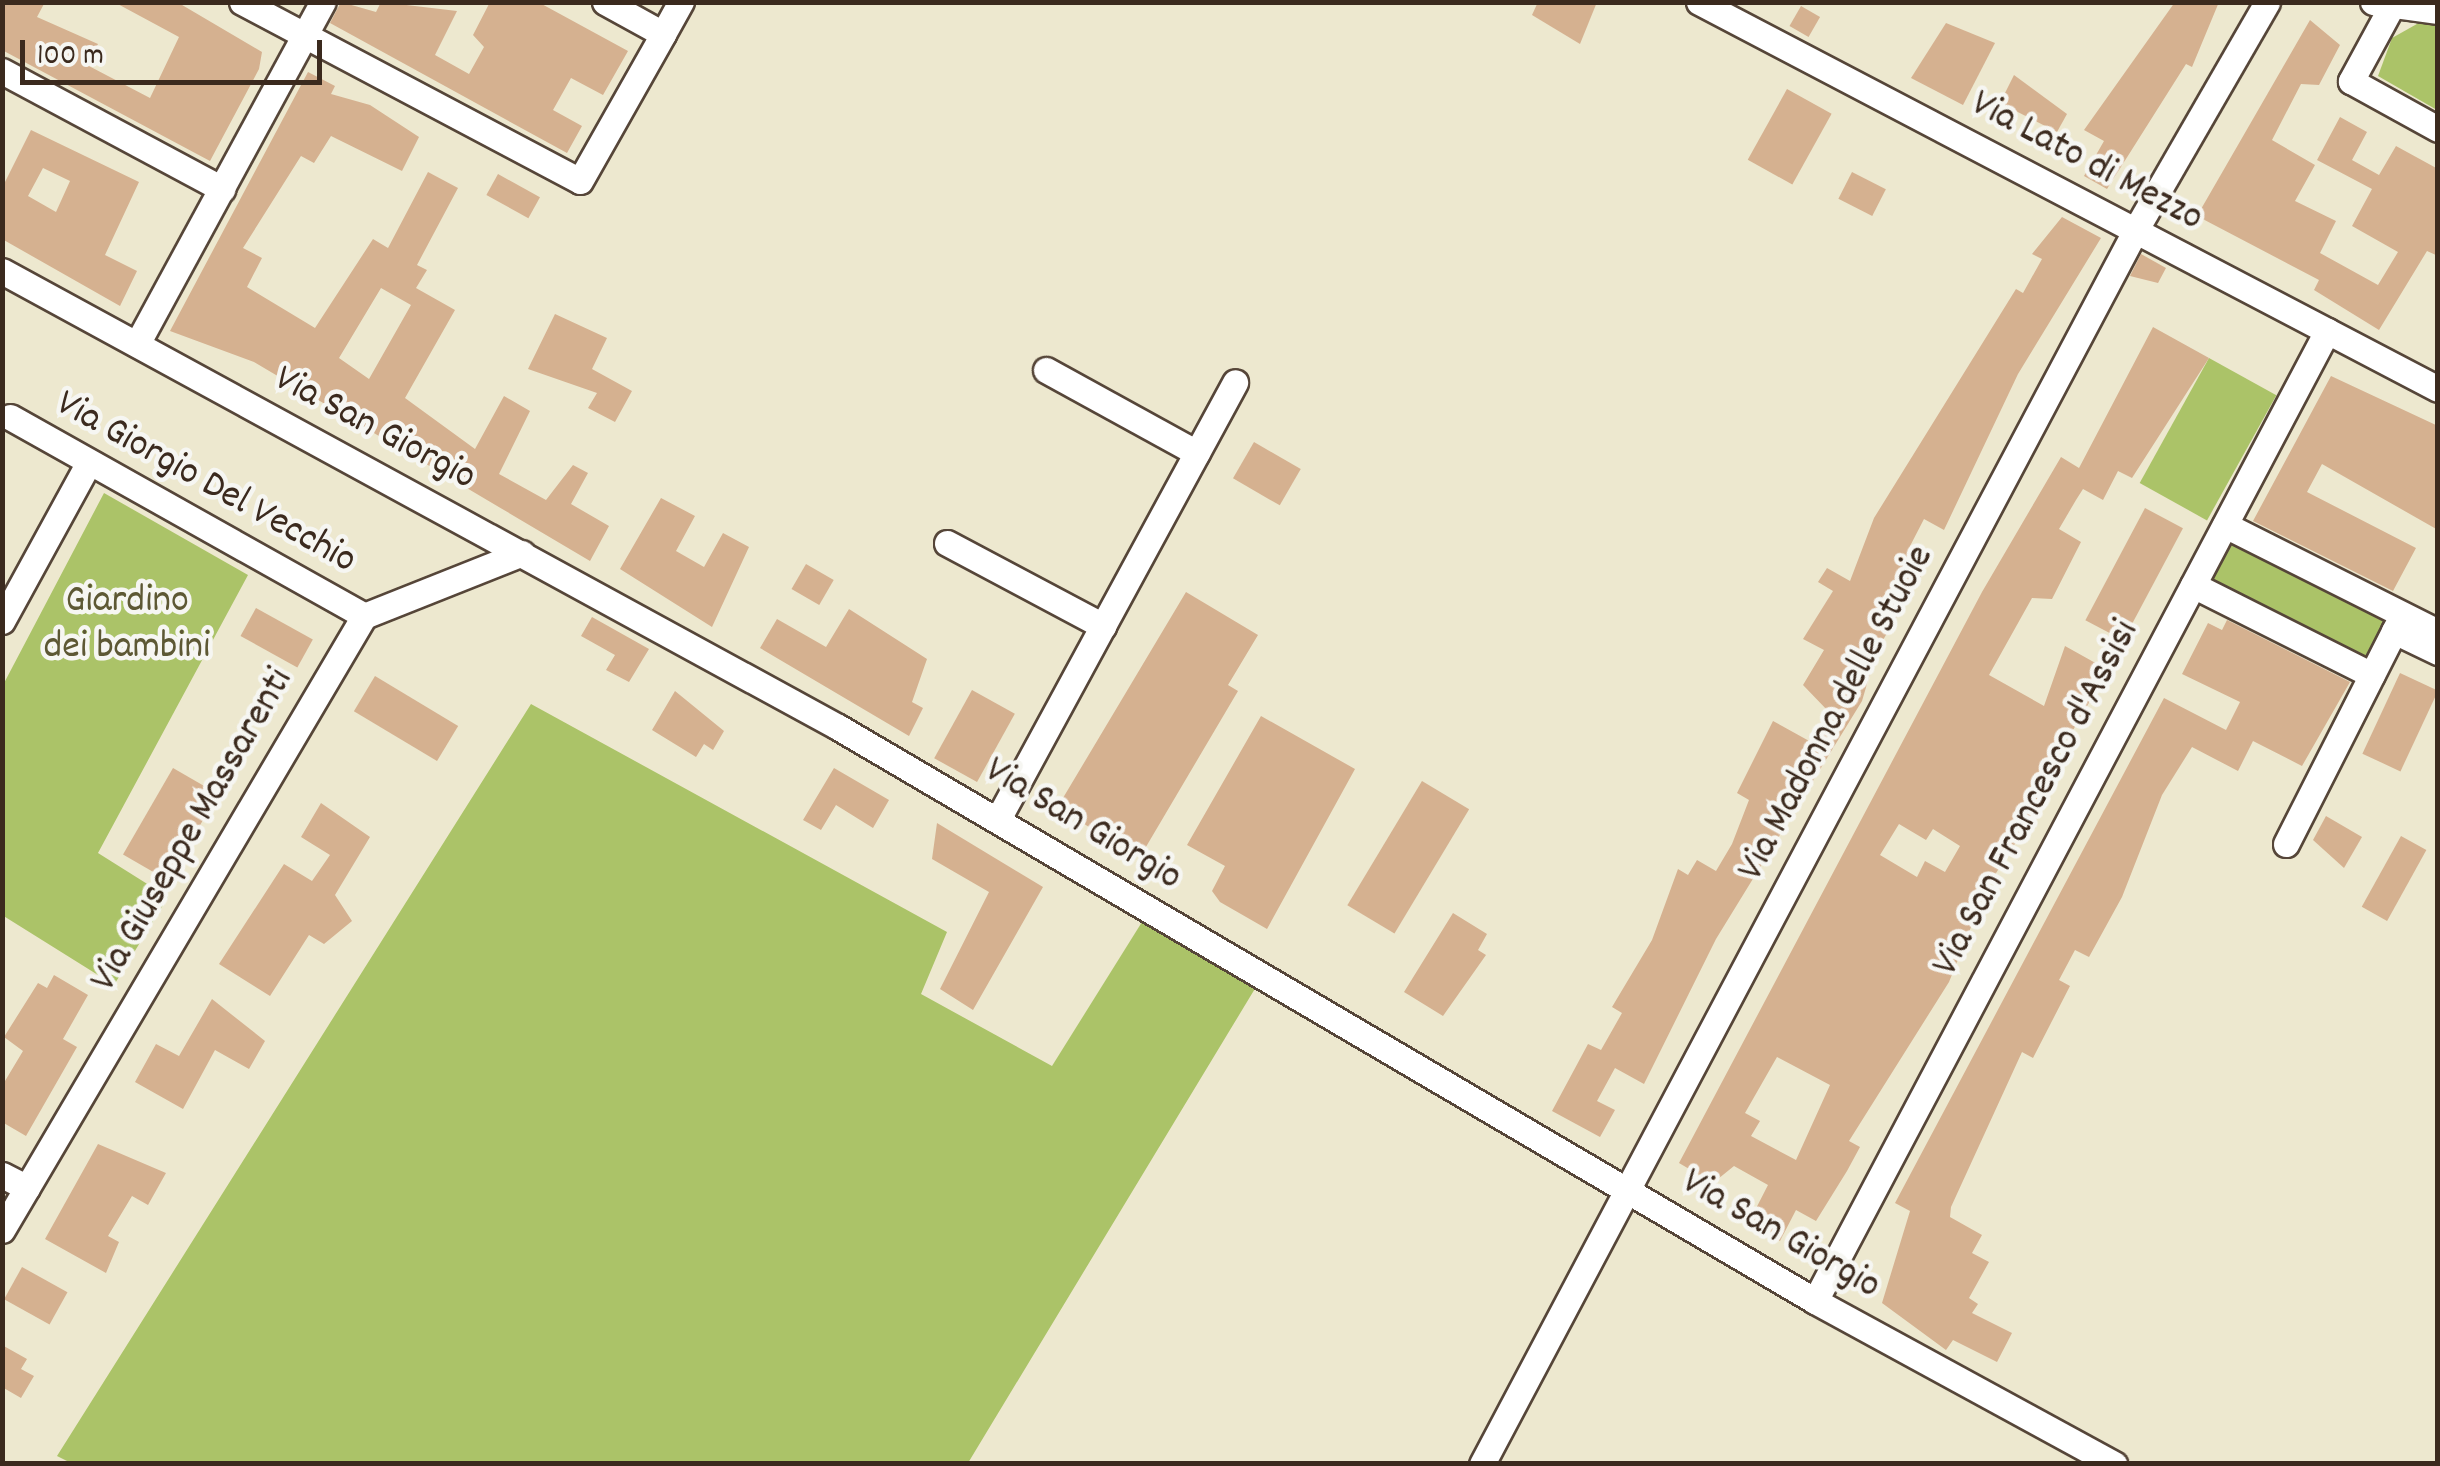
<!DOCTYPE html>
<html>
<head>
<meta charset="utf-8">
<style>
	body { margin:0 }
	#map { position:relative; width:2440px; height:1466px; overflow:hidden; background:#ede8cf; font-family:Dekko,sans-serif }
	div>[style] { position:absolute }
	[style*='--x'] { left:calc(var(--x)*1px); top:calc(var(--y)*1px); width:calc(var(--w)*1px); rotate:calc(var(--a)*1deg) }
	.green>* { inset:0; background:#abc368; transform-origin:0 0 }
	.building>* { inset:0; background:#d5b190; transform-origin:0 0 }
	.roads { filter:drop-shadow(2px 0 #564639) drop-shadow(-2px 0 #564639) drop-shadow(0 2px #564639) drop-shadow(0 -2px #564639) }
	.street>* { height:25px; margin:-12.5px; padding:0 12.5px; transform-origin:12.5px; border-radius:12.5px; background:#fff }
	span { translate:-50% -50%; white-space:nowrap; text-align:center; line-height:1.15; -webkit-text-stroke:9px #f6f6f2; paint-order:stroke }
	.street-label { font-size:40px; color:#3b2a1e }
	.park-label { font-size:40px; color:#5d5834 }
	.frame { position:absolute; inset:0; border:5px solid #3b2a1e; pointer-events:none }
	.scale { position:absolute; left:20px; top:40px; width:302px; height:45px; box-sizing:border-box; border:5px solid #3b2a1e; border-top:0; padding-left:12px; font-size:30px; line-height:35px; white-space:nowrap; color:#3b2a1e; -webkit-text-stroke:8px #f6f6f2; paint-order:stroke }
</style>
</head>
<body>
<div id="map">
	<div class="green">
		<i style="clip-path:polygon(2424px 20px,2437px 26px,2437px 110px,2378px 76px,2392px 38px)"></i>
		<i style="left:2209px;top:358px;width:77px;height:143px;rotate:29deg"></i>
		<i style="clip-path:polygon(104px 493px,248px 575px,98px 853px,168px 897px,114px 985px,2px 915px,3px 685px)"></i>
		<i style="left:2225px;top:525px;width:199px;height:68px;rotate:27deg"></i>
		<i style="clip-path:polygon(531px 704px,947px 932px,921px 994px,1052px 1066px,1142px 922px,1256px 987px,968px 1463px,73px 1464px,57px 1456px)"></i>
	</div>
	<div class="building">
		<i style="clip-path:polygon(2px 2px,45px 2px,37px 17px,98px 44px,87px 65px,150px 98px,179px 37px,114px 2px,177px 2px,262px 52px,259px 69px,210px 161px,2px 50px)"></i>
		<i style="clip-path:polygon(341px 2px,376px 12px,381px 2px,457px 11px,435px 55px,469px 74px,484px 47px,473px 35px,490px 2px,538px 2px,628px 51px,603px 95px,571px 78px,553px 110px,582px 126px,567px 153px,330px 23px)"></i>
		<i style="clip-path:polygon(1538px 2px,1597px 2px,1580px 44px,1532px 15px)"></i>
		<i style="clip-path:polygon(2175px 2px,2219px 2px,2192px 67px,2186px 64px,2107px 189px,2084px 176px,2104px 141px,2084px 130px)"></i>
		<i style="left:1801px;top:6px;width:22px;height:23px;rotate:30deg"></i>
		<i style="clip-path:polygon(2310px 20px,2340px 45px,2319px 85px,2301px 84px,2272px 140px,2315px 165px,2295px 201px,2336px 221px,2320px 253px,2378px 285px,2398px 252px,2352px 226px,2372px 189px,2317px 160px,2340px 117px,2367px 132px,2352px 160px,2379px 175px,2396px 146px,2438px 169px,2438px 256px,2427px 251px,2379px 330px,2314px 290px,2319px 280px,2197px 216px)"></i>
		<i style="clip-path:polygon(1946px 23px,1995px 43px,1963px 105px,1911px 78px)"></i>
		<i style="clip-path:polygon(evenodd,308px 72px,335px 86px,331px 94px,370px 105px,419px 137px,402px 171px,331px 136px,314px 163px,301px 156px,243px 248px,262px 258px,247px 287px,315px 328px,373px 239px,388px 248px,428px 172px,458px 188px,417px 265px,427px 270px,416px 288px,455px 310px,405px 398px,475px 449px,504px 396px,530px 411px,499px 474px,546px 500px,573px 465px,588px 473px,571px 504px,609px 526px,590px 561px,254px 362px,170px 331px,308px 72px,381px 288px,411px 305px,369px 379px,339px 358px,381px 288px)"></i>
		<i style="clip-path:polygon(2014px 75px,2067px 114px,2057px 132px,2000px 103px)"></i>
		<i style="left:1787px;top:89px;width:51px;height:81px;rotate:29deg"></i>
		<i style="clip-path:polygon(evenodd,31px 130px,139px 182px,105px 255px,137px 271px,120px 306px,2px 239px,2px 188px,31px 130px,43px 168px,70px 181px,56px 212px,28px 196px,43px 168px)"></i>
		<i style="left:1852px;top:172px;width:38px;height:30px;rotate:27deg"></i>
		<i style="left:498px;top:174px;width:48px;height:24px;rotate:29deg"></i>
		<i style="clip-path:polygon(2062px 217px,2101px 238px,2018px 374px,1944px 530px,1924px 519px,1908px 550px,1929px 563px,1877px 650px,1862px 701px,1716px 939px,1644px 1084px,1615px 1068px,1597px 1101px,1615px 1110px,1600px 1137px,1552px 1111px,1588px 1044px,1601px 1050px,1622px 1013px,1612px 1007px,1652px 940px,1678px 869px,1688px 875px,1697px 860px,1716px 871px,1732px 844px,1749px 800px,1737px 793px,1773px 721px,1811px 742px,1829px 712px,1803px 685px,1824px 650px,1803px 639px,1833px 591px,1818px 582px,1827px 568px,1850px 581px,1874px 518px,2016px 289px,2023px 293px,2042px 259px,2032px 254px)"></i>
		<i style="clip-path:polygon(2141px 254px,2166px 268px,2158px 283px,2130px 276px)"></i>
		<i style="clip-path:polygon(555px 314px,607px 338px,592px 369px,632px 391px,615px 422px,588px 408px,597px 393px,528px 369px)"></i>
		<i style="clip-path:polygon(evenodd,2153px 327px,2209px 358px,2132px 478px,2118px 471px,2103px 500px,2083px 489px,2076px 500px,2059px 529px,2081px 542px,2052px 599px,2032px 598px,1989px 675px,2044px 706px,2065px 646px,2108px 670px,2058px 756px,2065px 760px,2051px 788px,1987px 887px,1949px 982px,1849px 1141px,1860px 1147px,1847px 1171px,1816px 1221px,1796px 1210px,1780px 1241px,1748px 1224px,1768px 1185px,1734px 1166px,1713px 1183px,1679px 1163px,1982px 592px,2061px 457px,2079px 468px,2153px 327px,1899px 824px,1926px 840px,1933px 829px,1960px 846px,1945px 872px,1925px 861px,1917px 877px,1880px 855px,1899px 824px,2153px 327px,1777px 1057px,1830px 1085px,1796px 1160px,1751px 1136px,1760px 1121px,1745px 1113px,1777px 1057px)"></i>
		<i style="clip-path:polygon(2331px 376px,2438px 426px,2438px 530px,2322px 464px,2307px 492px,2416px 548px,2393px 591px,2253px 521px)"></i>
		<i style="left:1254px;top:442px;width:54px;height:42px;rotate:30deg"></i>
		<i style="clip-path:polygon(661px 498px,695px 516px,676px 551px,704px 567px,723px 533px,749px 547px,712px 627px,620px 569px)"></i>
		<i style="left:2145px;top:508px;width:43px;height:127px;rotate:28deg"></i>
		<i style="left:806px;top:564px;width:32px;height:29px;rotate:30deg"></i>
		<i style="clip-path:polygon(1186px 592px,1258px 635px,1228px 685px,1238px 691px,1140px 857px,1057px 808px)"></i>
		<i style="left:256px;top:608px;width:65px;height:32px;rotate:29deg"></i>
		<i style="clip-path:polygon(849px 609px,927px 659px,912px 702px,923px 708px,909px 736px,760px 648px,777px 619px,826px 647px)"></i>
		<i style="clip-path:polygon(592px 617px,649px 649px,629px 682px,606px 670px,615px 655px,581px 636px)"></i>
		<i style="clip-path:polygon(2227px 620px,2350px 682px,2302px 766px,2253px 741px,2238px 771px,2192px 747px,2162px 795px,2122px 897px,2089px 957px,2075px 950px,2059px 980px,2070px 986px,2033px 1058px,2022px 1052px,1951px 1207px,1950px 1217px,1982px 1235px,1972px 1253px,1989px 1262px,1969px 1298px,1978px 1304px,1972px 1313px,2012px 1333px,1997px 1362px,1953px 1340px,1946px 1350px,1882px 1303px,1910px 1211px,1895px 1203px,2164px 698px,2226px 730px,2240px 702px,2182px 674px,2208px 623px,2222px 630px)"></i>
		<i style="left:2400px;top:673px;width:42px;height:89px;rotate:25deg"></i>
		<i style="left:375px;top:676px;width:97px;height:41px;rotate:31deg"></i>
		<i style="left:972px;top:690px;width:49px;height:78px;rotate:29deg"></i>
		<i style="clip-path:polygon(675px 691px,724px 731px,713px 750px,704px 744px,696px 757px,652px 730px)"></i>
		<i style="clip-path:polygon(1261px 716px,1355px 769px,1267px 929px,1220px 902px,1212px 891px,1225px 866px,1187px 845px)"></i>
		<i style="left:173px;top:768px;width:52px;height:100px;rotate:30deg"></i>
		<i style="clip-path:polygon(834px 768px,889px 800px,873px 828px,836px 805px,821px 830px,803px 820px)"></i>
		<i style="left:1422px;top:781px;width:55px;height:145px;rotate:31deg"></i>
		<i style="clip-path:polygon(321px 803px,370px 837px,335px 895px,352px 921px,324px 944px,309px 935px,270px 996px,219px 964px,284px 864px,312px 881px,330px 855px,301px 837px)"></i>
		<i style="clip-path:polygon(2326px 816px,2362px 837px,2344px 868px,2313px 840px)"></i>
		<i style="clip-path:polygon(937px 823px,1043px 887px,973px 1010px,940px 989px,989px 892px,932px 859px)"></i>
		<i style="left:2401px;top:836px;width:29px;height:81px;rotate:29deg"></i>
		<i style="clip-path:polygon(1453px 913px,1487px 934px,1478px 950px,1486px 955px,1443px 1016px,1404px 992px)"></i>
		<i style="clip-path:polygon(54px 975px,88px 995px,63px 1039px,77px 1047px,26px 1136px,2px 1122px,2px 1086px,23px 1051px,4px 1037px,38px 983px,47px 988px)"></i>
		<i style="clip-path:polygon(212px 999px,265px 1041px,249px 1069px,215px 1050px,183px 1109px,135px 1082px,156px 1044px,179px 1056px)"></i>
		<i style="clip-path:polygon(98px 1144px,166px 1173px,148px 1205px,132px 1196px,108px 1236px,119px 1242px,106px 1273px,45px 1239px)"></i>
		<i style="left:22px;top:1267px;width:52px;height:37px;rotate:29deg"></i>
		<i style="clip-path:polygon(2px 1345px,27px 1359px,21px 1369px,34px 1376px,21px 1398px,2px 1387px)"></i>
	</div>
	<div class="roads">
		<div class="street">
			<i style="--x:242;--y:2;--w:382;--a:27.9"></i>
			<i style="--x:580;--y:181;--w:169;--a:-60.5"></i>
			<i style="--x:605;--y:2;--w:66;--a:28.9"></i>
			<i style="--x:663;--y:34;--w:37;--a:-61"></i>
			<i style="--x:1699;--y:2;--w:834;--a:27.64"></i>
			<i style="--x:2373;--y:2;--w:66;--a:7.9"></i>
			<i style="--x:2389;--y:11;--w:80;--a:118.5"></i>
			<i style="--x:2351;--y:81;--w:99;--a:28.9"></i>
			<i style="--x:2;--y:71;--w:250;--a:28.2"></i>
			<i style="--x:2;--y:271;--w:952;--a:28.61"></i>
			<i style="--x:838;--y:727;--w:1133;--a:30.43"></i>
			<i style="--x:1815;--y:1301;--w:341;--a:28.6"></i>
			<i style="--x:137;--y:344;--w:389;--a:-61.5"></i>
			<i style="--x:1046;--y:370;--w:172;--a:28.8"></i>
			<i style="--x:10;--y:417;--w:406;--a:29.3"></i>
			<i style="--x:2225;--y:525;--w:238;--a:26.7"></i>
			<i style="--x:947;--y:543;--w:177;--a:28"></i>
			<i style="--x:2193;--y:585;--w:200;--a:26.7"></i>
			<i style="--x:2;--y:621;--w:181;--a:-61.3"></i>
			<i style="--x:2394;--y:631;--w:49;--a:25.5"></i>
			<i style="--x:998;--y:819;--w:497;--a:-61.5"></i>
			<i style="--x:2286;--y:844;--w:257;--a:-63.1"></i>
			<i style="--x:2;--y:1175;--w:28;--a:27"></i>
			<i style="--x:2;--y:1230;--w:713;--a:-59.48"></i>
			<i style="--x:364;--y:616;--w:170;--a:-21.7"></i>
			<i style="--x:1815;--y:1301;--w:1097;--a:-62.17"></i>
			<i style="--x:1482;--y:1464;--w:1395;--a:-62.09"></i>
			<i style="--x:2135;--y:231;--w:264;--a:-60"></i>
		</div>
	</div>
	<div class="street-label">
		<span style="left:2086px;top:163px;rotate:28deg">Via Lato di Mezzo</span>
		<span style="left:374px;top:430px;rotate:28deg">Via San Giorgio</span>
		<span style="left:205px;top:484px;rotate:29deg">Via Giorgio Del Vecchio</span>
		<span style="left:1838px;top:714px;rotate:-62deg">Via Madonna delle Stuoie</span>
		<span style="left:2038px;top:799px;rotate:-62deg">Via San Francesco d'Assisi</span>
		<span style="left:1082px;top:826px;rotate:31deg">Via San Giorgio</span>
		<span style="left:194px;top:831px;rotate:-60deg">Via Giuseppe Massarenti</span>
		<span style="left:1780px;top:1236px;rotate:30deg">Via San Giorgio</span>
	</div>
	<div class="park-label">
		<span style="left:127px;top:626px">Giardino<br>dei bambini</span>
	</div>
	<div class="frame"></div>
	<div class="scale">100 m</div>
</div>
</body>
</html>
